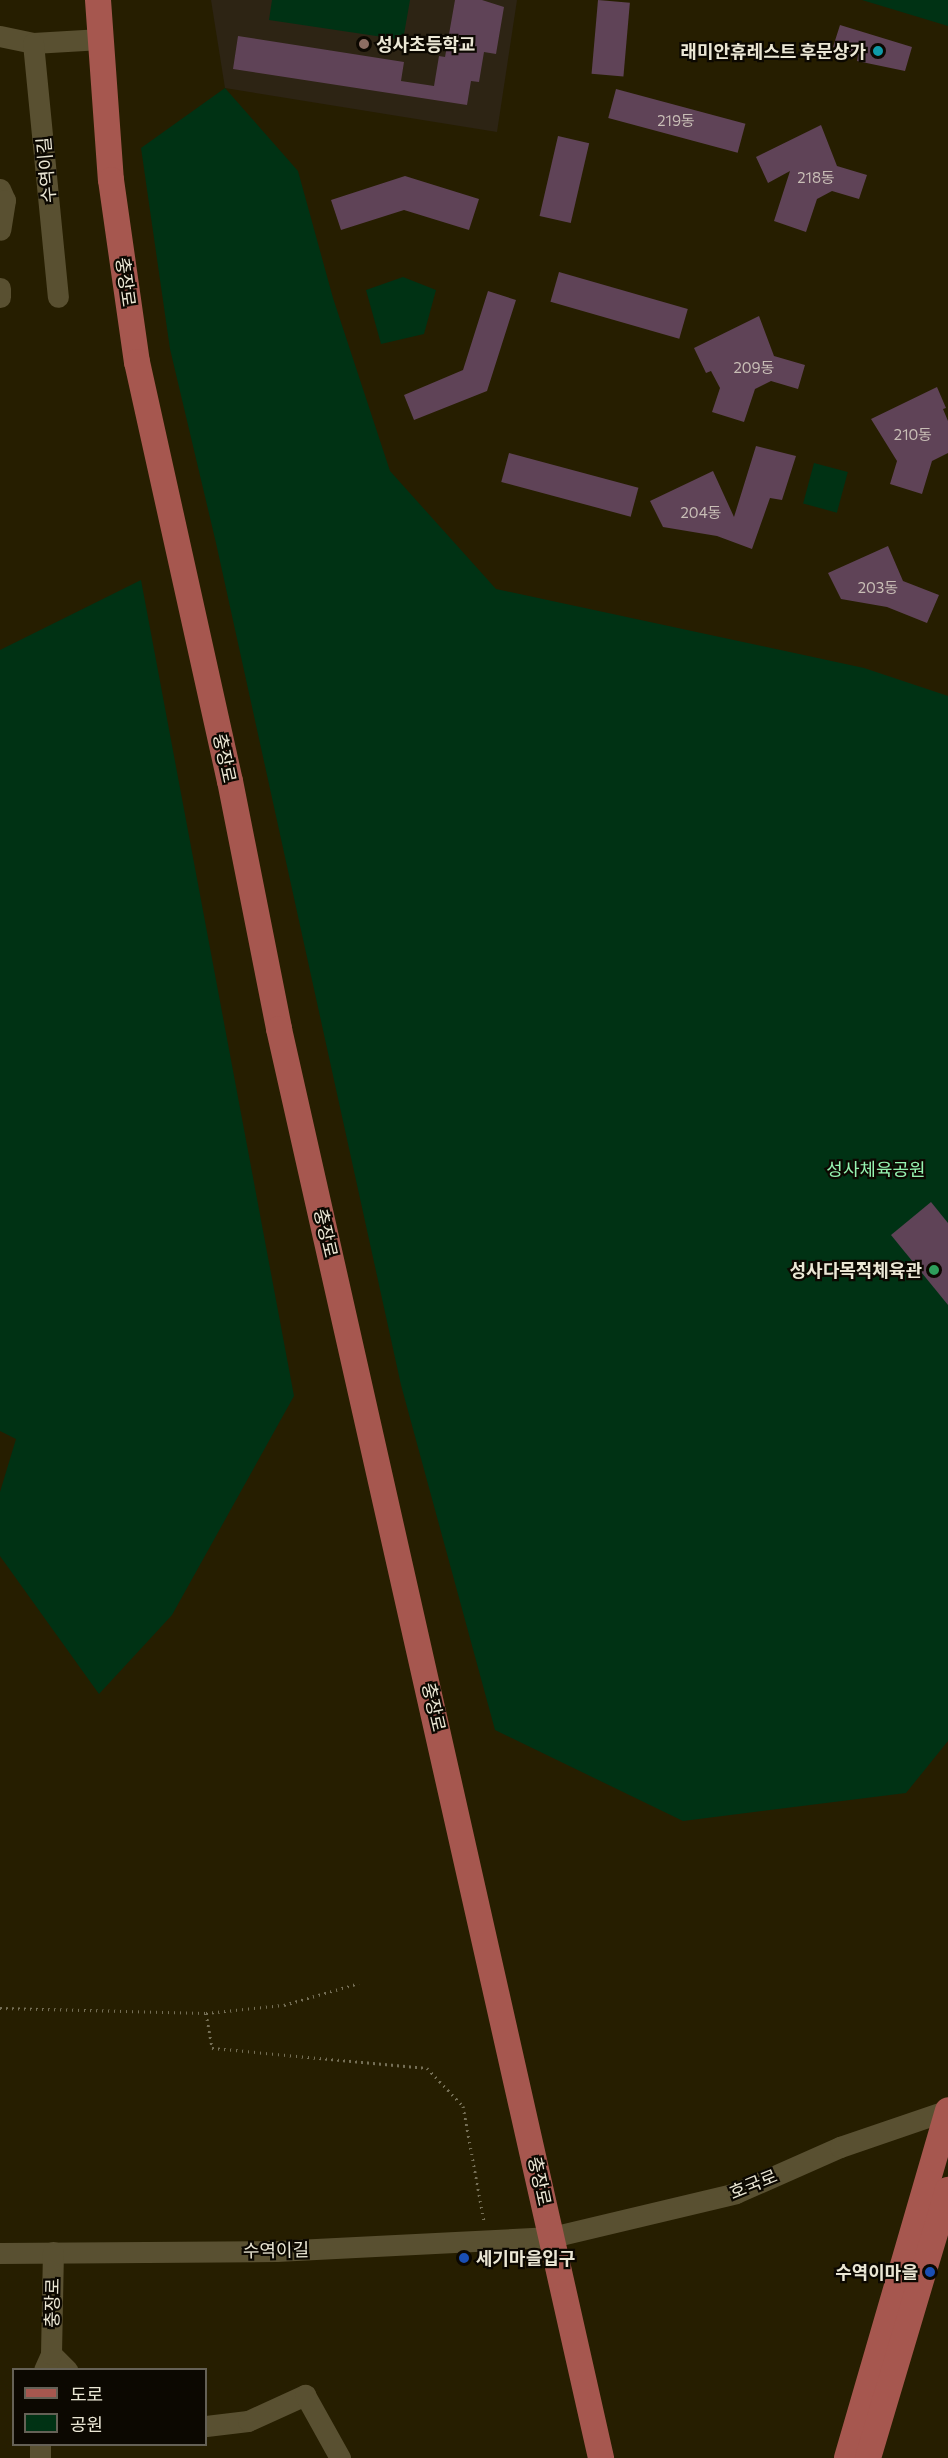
<!DOCTYPE html>
<html>
<head>
<meta charset="utf-8">
<style>
	body { margin:0 }
	#map { position:relative; width:948px; height:2458px; overflow:hidden; background:#261e00; font-family:Commissioner,"Noto Sans KR",sans-serif }
	div>[style] { position:absolute }
	[style*='--x'] { left:calc(var(--x)*1px); top:calc(var(--y)*1px); width:calc(var(--w)*1px); rotate:calc(var(--a)*1deg) }
	.education>* { inset:0; background:#2d2414 }
	.green>* { inset:0; background:#003214; transform-origin:0 0 }
	.building>* { inset:0; background:#5f4357; transform-origin:0 0 }
	.path>* { height:3px; margin-top:-1.5px; transform-origin:0; background:repeating-linear-gradient(90deg,#756f56 0 1.5px,transparent 0 6px) }
	.minor>* { height:21px; margin:-10.5px; padding:0 10.5px; transform-origin:10.5px; border-radius:10.5px; background:#595031 }
	.major>* { height:26px; margin:-13px; padding:0 13px; transform-origin:13px; border-radius:13px; background:#a6574f }
	.dots>* { width:16px; height:16px; translate:-50% -50%; box-sizing:border-box; border:3px solid #0c0801; border-radius:50% }
	span { translate:-50% -50%; white-space:nowrap; text-align:center; line-height:1.15; -webkit-text-stroke:4.5px #0c0801; paint-order:stroke }
	.number-label { font-size:15px; color:#c8beb6 }
	.number-label span { -webkit-text-stroke-width:0 }
	.poi-label { font-size:18px; color:#ebe7d5; font-weight:700 }
	.left { translate:0 -50%; text-align:left }
	.right { translate:-100% -50%; text-align:right }
	.street-label { font-size:18px; color:#ebe7d5 }
	.park-label { font-size:18px; color:#96f4b1 }
	.legend { position:absolute; left:12px; top:2368px; width:195px; height:78px; box-sizing:border-box; background:#0c0801; border:2px solid #656156; margin:0; padding:8px 10px; list-style:none; font-size:18px; color:#ebe7d5 }
	.legend li { display:flex; align-items:center; gap:12px; height:30px }
	.legend b { width:30px; border:2px solid #656156 }
</style>
</head>
<body>
<div id="map">
	<div class="education">
		<i style="clip-path:polygon(211px 0,517px 0,497px 132px,225px 88px)"></i>
	</div>
	<div class="green">
		<i style="clip-path:polygon(272px 0,410px 0,403px 40px,269px 20px)"></i>
		<i style="clip-path:polygon(862px 0,948px 0,948px 26px)"></i>
		<i style="clip-path:polygon(225px 88px,298px 171px,333px 298px,390px 471px,496px 589px,864px 668px,948px 696px,948px 1741px,906px 1793px,683px 1821px,495px 1730px,401px 1385px,216px 543px,170px 349px,141px 148px)"></i>
		<i style="clip-path:polygon(403px 277px,436px 290px,424px 334px,381px 344px,366px 290px)"></i>
		<i style="left:814px;top:463px;width:35px;height:42px;rotate:15deg"></i>
		<i style="clip-path:polygon(141px 580px,294px 1396px,172px 1615px,99px 1694px,0 1556px,0 1492px,16px 1439px,0 1431px,0 650px)"></i>
	</div>
	<div class="building">
		<i style="clip-path:polygon(455px 0,482px 0,504px 7px,496px 54px,484px 52px,479px 82px,471px 81px,467px 105px,233px 69px,238px 36px,404px 62px,401px 81px,434px 86px,439px 56px,445px 57px)"></i>
		<i style="left:598px;top:0;width:32px;height:74px;rotate:5deg"></i>
		<i style="clip-path:polygon(840px 25px,912px 47px,905px 71px,857px 61px,858px 55px,833px 47px)"></i>
		<i style="left:616px;top:89px;width:134px;height:30px;rotate:15deg"></i>
		<i style="clip-path:polygon(821px 125px,837px 166px,867px 175px,859px 199px,832px 191px,817px 199px,806px 232px,774px 221px,790px 171px,768px 183px,756px 157px)"></i>
		<i style="left:558px;top:136px;width:32px;height:82px;rotate:13deg"></i>
		<i style="clip-path:polygon(405px 176px,479px 199px,469px 230px,404px 210px,341px 230px,331px 200px)"></i>
		<i style="left:559px;top:272px;width:134px;height:31px;rotate:16deg"></i>
		<i style="clip-path:polygon(488px 291px,516px 300px,487px 391px,414px 420px,404px 395px,463px 370px)"></i>
		<i style="clip-path:polygon(759px 316px,774px 356px,805px 365px,798px 389px,771px 381px,755px 389px,744px 422px,712px 412px,720px 388px,711px 371px,706px 373px,694px 348px)"></i>
		<i style="clip-path:polygon(937px 387px,946px 408px,943px 409px,948px 421px,948px 453px,932px 461px,922px 494px,890px 484px,897px 461px,871px 419px)"></i>
		<i style="clip-path:polygon(756px 446px,796px 456px,782px 500px,770px 498px,752px 549px,717px 536px,663px 527px,650px 501px,713px 471px,734px 517px)"></i>
		<i style="left:509px;top:453px;width:134px;height:30px;rotate:15deg"></i>
		<i style="clip-path:polygon(888px 546px,903px 581px,939px 595px,927px 623px,887px 607px,841px 599px,828px 573px)"></i>
		<i style="clip-path:polygon(931px 1202px,948px 1223px,948px 1305px,891px 1235px)"></i>
	</div>
	<div class="path">
		<i style="--x:0;--y:2008;--w:206;--a:1.4"></i>
		<i style="--x:206;--y:2013;--w:78;--a:-5.9"></i>
		<i style="--x:284;--y:2005;--w:78;--a:-16.3"></i>
		<i style="--x:206;--y:2013;--w:36;--a:80"></i>
		<i style="--x:212;--y:2048;--w:216;--a:5.3"></i>
		<i style="--x:427;--y:2068;--w:52;--a:46.5"></i>
		<i style="--x:463;--y:2106;--w:118;--a:79.7"></i>
	</div>
	<div class="minor">
		<i style="--x:0;--y:36;--w:34;--a:12"></i>
		<i style="--x:33;--y:43;--w:68;--a:-3.4"></i>
		<i style="--x:33;--y:43;--w:255;--a:84.4"></i>
		<i style="--x:0;--y:189;--w:12;--a:66"></i>
		<i style="--x:5;--y:200;--w:30;--a:99"></i>
		<i style="--x:0;--y:288;--w:9;--a:90"></i>
		<i style="--x:0;--y:2253;--w:276;--a:-0.4"></i>
		<i style="--x:276;--y:2251;--w:276;--a:-2.9"></i>
		<i style="--x:552;--y:2237;--w:189;--a:-13.4"></i>
		<i style="--x:736;--y:2193;--w:114;--a:-23.9"></i>
		<i style="--x:840;--y:2147;--w:114;--a:-18.9"></i>
		<i style="--x:51;--y:2354;--w:23;--a:45"></i>
		<i style="--x:44;--y:2370;--w:17;--a:-66"></i>
		<i style="--x:51;--y:2354;--w:102;--a:-88.9"></i>
		<i style="--x:206;--y:2426;--w:42;--a:-6.8"></i>
		<i style="--x:248;--y:2421;--w:63;--a:-24.5"></i>
		<i style="--x:305;--y:2395;--w:72;--a:60.9"></i>
		<i style="--x:40;--y:2458;--w:14;--a:-90"></i>
	</div>
	<div class="major">
		<i style="--x:98;--y:0;--w:180;--a:85.9"></i>
		<i style="--x:111;--y:180;--w:184;--a:81.9"></i>
		<i style="--x:137;--y:362;--w:429;--a:77.5"></i>
		<i style="--x:230;--y:781;--w:253;--a:78.8"></i>
		<i style="--x:279;--y:1029;--w:1465;--a:77.3"></i>
		<i style="--x:847;--y:2458;--w:362;--a:-73.8"></i>
		<i style="--x:868;--y:2458;--w:280;--a:-73.4"></i>
	</div>
	<div class="dots">
		<i style="left:364px;top:44px;background:#8d6e63"></i>
		<i style="left:878px;top:51px;background:#0f9aa8"></i>
		<i style="left:934px;top:1270px;background:#2e9e5b"></i>
		<i style="left:464px;top:2258px;background:#1a4fb4"></i>
		<i style="left:930px;top:2272px;background:#1a4fb4"></i>
	</div>
	<div class="number-label">
		<span style="left:676px;top:121px">219동</span>
		<span style="left:816px;top:178px">218동</span>
		<span style="left:754px;top:368px">209동</span>
		<span style="left:913px;top:435px">210동</span>
		<span style="left:701px;top:513px">204동</span>
		<span style="left:878px;top:588px">203동</span>
	</div>
	<div class="poi-label">
		<span class="left" style="left:376px;top:44px">성사초등학교</span>
		<span class="right" style="left:866px;top:51px">래미안휴레스트 후문상가</span>
		<span class="right" style="left:922px;top:1270px">성사다목적체육관</span>
		<span class="left" style="left:476px;top:2258px">세기마을입구</span>
		<span class="right" style="left:918px;top:2272px">수역이마을</span>
	</div>
	<div class="street-label">
		<span style="left:46px;top:170px;rotate:-95deg">수역이길</span>
		<span style="left:126px;top:282px;rotate:82deg">충장로</span>
		<span style="left:225px;top:758px;rotate:78deg">충장로</span>
		<span style="left:326px;top:1233px;rotate:77deg">충장로</span>
		<span style="left:434px;top:1707px;rotate:77deg">충장로</span>
		<span style="left:540px;top:2181px;rotate:78deg">충장로</span>
		<span style="left:753px;top:2184px;rotate:-22deg">호국로</span>
		<span style="left:276px;top:2250px;rotate:-1deg">수역이길</span>
		<span style="left:52px;top:2303px;rotate:-89deg">충장로</span>
	</div>
	<div class="park-label">
		<span style="left:876px;top:1169px">성사체육공원</span>
	</div>
	<ul class="legend">
	<li><b style="height:8px;background:#a6574f"></b>도로</li>
	<li><b style="height:16px;background:#003214"></b>공원</li>
	</ul>
</div>
</body>
</html>
